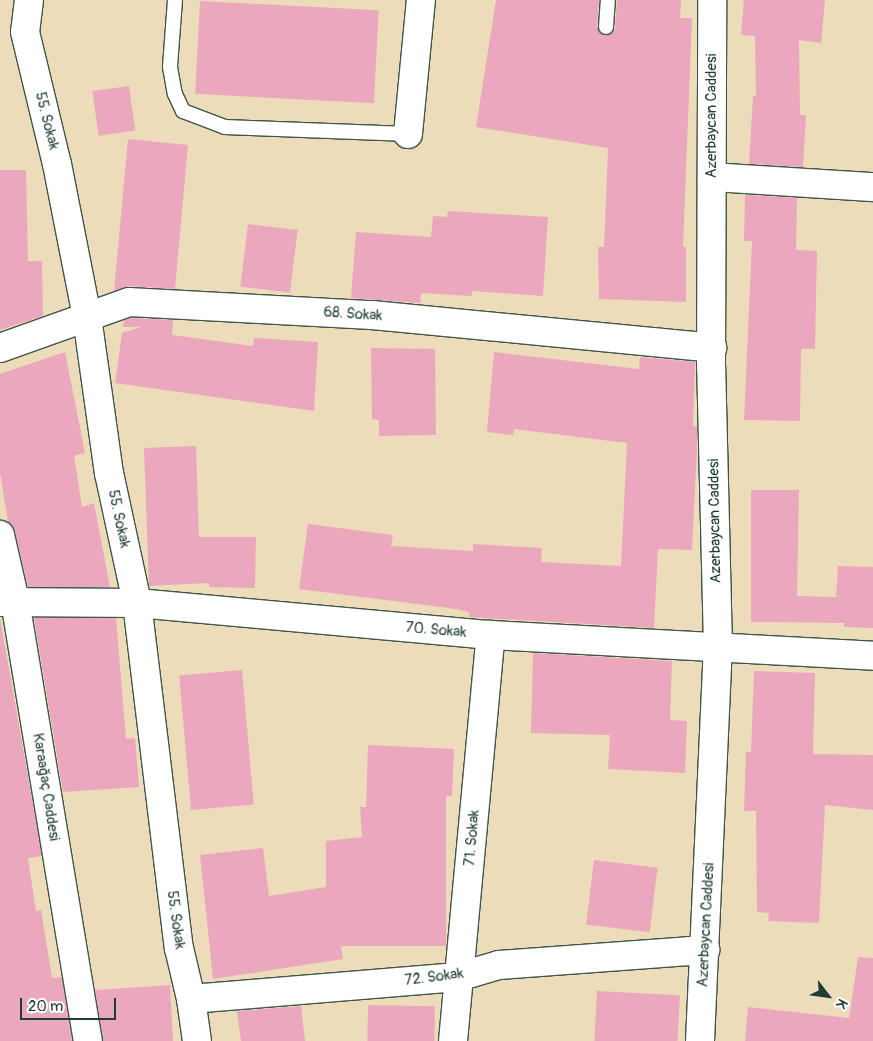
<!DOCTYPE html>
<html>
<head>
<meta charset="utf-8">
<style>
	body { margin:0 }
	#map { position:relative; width:873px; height:1041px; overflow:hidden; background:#eddcba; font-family:Pangolin,sans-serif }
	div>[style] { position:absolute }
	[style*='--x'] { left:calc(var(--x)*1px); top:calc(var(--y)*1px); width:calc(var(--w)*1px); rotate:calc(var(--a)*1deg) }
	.building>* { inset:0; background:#eba7bd; transform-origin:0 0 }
	.roads { filter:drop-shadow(1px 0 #3e5548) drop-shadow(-1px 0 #3e5548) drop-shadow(0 1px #3e5548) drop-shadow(0 -1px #3e5548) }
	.lane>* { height:14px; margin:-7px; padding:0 7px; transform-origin:7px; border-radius:7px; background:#fff }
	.street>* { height:28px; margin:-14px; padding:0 14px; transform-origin:14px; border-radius:14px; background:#fff }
	.secondary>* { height:28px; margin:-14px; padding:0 14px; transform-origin:14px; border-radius:14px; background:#fff }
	span { translate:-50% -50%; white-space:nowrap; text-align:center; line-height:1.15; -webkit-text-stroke:5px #fff; paint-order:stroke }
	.street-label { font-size:15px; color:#1f3d34 }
	.north { position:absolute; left:803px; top:971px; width:50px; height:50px; -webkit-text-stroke:4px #fff; paint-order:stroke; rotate:120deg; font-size:14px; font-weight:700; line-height:20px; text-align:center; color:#1f3d34 }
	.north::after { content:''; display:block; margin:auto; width:18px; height:22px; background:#1f3d34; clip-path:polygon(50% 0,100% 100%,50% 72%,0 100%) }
	.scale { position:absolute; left:20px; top:998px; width:96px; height:22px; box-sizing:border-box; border:2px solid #1f3d34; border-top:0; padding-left:6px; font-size:15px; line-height:18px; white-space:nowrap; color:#1f3d34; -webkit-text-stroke:4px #fff; paint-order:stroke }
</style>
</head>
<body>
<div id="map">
	<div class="building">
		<i style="clip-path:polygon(496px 0,599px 0,597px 27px,606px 36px,615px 28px,617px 0,681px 0,680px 18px,692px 18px,683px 247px,686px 247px,686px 302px,599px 299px,598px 247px,604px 247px,608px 148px,476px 127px)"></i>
		<i style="clip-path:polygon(744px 0,825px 0,821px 43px,799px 40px,800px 115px,806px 115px,803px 167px,749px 164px,753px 96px,756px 96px,755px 36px,741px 35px)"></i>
		<i style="left:200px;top:1px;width:179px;height:93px;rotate:3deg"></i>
		<i style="left:129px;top:86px;width:45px;height:37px;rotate:82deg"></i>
		<i style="clip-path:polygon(128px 139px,188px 145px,175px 289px,130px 286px,114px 291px)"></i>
		<i style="clip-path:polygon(0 170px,26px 170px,28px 261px,42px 261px,43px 316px,0 330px)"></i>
		<i style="clip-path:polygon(745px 195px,797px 198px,796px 250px,817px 251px,815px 349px,801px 349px,800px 421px,744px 420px,752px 241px,744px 241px)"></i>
		<i style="clip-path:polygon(448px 211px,548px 217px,543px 296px,472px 291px,472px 296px,421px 293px,420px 303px,351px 298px,356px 232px,431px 237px,433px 216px,447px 217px)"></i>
		<i style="left:248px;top:224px;width:50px;height:63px;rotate:7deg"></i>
		<i style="clip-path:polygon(131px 318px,173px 320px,172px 335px,253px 346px,254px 338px,318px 342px,314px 411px,115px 383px,122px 333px,141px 327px,123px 327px,124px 320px)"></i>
		<i style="clip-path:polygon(371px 348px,435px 349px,436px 435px,379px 436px,379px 420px,372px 419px)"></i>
		<i style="clip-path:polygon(65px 352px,85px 453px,74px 456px,82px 507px,94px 503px,110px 587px,28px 587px,15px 532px,8px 522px,0 473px,0 374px)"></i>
		<i style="clip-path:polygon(494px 352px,639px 369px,640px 357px,695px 362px,693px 426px,697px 427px,697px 449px,692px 550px,658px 549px,654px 628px,469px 617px,469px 612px,456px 609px,299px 589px,308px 524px,393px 535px,391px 546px,473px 551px,473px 544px,542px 548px,541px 562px,621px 566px,627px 443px,514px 429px,513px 435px,487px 432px)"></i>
		<i style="clip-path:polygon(196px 446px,199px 537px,256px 537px,255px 588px,209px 587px,209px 583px,149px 586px,144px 448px)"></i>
		<i style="clip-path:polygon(751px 490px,799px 490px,797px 596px,836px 597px,838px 566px,873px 567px,873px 628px,844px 627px,844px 623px,751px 622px)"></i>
		<i style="clip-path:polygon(0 618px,42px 856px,28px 858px,36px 911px,41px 910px,52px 978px,62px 977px,72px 1041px,0 1041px)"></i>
		<i style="clip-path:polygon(34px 618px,116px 618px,126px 739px,135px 738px,139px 787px,63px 792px)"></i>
		<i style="clip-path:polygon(533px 653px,672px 661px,670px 720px,687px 721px,685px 773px,608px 769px,610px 735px,531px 733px)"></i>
		<i style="left:242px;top:670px;width:135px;height:63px;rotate:85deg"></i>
		<i style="clip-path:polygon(754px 671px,815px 673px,813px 754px,873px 755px,873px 810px,825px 805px,819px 923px,768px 921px,769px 913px,757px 912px,756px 811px,744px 811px,746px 752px,751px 752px)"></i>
		<i style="clip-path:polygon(368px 745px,454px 749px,452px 796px,446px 796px,446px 946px,341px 946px,343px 959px,213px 979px,200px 855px,263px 848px,269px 896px,326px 887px,326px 841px,362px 837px,360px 807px,366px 807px)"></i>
		<i style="left:594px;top:860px;width:64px;height:65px;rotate:7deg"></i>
		<i style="clip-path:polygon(858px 957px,873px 958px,873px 1041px,745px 1041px,748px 1007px,849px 1018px)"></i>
		<i style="clip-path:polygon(170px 985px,173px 1041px,103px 1041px,95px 990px)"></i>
		<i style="left:597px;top:991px;width:83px;height:50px;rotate:3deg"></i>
		<i style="left:368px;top:1005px;width:67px;height:36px;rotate:1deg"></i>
		<i style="clip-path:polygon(301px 1006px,305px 1041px,241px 1041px,237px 1011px)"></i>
	</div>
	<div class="roads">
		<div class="lane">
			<i style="--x:175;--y:0;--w:67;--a:94.3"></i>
			<i style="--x:170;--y:67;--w:27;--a:80"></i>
			<i style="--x:175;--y:94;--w:19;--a:65"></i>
			<i style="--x:183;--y:111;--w:45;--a:20.9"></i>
			<i style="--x:225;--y:127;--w:183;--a:2.2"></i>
			<i style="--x:606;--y:27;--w:27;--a:-86"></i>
		</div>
		<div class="street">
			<i style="--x:29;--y:0;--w:32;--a:97"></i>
			<i style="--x:25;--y:32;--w:136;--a:76.4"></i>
			<i style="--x:57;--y:164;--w:156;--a:78.9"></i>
			<i style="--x:87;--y:317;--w:158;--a:82"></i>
			<i style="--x:109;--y:473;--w:133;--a:77.8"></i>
			<i style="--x:137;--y:603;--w:348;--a:83.1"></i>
			<i style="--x:179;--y:948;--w:52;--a:76.8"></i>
			<i style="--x:191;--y:999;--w:42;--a:81.9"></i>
			<i style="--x:408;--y:134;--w:135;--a:-84.5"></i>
			<i style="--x:712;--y:177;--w:161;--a:3.6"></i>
			<i style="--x:0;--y:348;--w:137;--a:-19.6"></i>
			<i style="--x:129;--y:302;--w:243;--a:3.1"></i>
			<i style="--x:372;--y:315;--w:342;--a:5.5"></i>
			<i style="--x:0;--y:602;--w:137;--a:0.4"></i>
			<i style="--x:137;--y:603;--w:355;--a:5.2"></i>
			<i style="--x:491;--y:635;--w:383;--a:3.1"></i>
			<i style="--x:191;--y:999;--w:268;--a:-4.7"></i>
			<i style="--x:458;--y:977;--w:43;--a:-16.3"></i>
			<i style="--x:499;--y:965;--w:207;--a:-4.2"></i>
			<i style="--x:453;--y:1041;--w:408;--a:-84.7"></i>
			<i style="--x:700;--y:1041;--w:394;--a:-87.4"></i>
			<i style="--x:718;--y:647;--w:281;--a:-91.4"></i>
			<i style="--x:711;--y:366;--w:366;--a:-89.8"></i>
		</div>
		<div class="secondary">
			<i style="--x:0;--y:535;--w:68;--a:77.2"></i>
			<i style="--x:15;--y:601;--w:446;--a:80.6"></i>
		</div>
	</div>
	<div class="street-label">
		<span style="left:712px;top:116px;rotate:-90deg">Azerbaycan Caddesi</span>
		<span style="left:47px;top:121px;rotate:76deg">55. Sokak</span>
		<span style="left:353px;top:314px;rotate:4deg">68. Sokak</span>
		<span style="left:119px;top:519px;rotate:78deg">55. Sokak</span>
		<span style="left:715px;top:521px;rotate:-91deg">Azerbaycan Caddesi</span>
		<span style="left:436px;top:630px;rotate:5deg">70. Sokak</span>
		<span style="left:46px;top:787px;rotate:81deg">Karaağaç Caddesi</span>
		<span style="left:472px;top:838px;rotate:-85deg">71. Sokak</span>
		<span style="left:176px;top:920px;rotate:82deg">55. Sokak</span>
		<span style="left:706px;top:925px;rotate:-87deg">Azerbaycan Caddesi</span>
		<span style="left:434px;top:977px;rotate:-7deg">72. Sokak</span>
	</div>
	<div class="north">K</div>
	<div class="scale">20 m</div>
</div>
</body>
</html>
